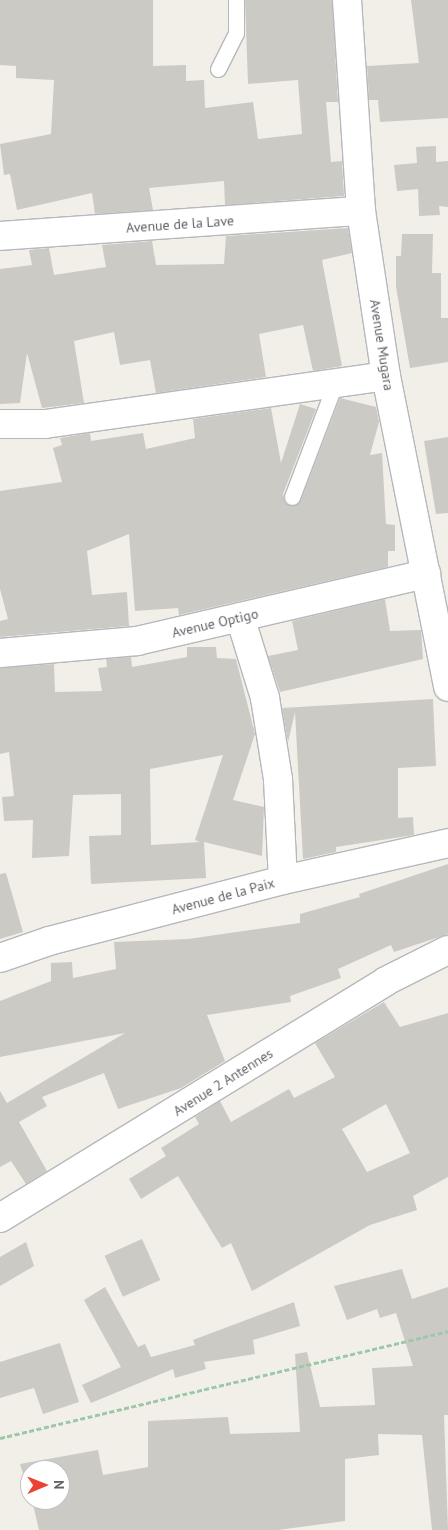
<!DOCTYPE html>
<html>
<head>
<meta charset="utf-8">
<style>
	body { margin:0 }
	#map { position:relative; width:448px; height:1530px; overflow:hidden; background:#f1efe8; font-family:"PT Sans",sans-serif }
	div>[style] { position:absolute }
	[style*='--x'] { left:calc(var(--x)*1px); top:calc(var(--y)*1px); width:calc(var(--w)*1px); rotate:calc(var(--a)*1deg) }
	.building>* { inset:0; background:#cccac5; transform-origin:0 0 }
	.path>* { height:3px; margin-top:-1.5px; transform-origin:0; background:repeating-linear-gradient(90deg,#9cc7a9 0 5px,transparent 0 7.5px) }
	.roads { filter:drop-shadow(1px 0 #b5b8bc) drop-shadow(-1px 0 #b5b8bc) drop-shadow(0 1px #b5b8bc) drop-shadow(0 -1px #b5b8bc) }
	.service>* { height:15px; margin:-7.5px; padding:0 7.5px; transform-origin:7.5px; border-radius:7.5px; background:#fff }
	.minor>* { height:28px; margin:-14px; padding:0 14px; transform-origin:14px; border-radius:14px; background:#fff }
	span { translate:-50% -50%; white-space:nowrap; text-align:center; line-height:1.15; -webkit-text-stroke:4px #fff; paint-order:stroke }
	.street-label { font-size:14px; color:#5f6368 }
	.north { position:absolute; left:20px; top:1460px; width:50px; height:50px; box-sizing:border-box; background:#fff; border:1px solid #bfc1c3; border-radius:50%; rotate:89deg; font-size:14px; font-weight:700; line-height:20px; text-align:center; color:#5f6368 }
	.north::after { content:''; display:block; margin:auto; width:18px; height:22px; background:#ea4335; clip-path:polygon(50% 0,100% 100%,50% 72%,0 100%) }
</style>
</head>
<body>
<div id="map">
	<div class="building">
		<i style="clip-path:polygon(0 0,153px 0,153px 66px,186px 65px,186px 81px,204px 80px,205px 108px,253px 102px,258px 139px,302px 134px,298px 80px,248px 84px,245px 0,332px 0,338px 102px,326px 102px,331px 162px,342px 161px,344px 196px,225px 205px,224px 181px,149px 188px,153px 210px,95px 214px,92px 193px,17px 210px,10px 174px,4px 175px,0 144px,51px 134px,54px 80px,16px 78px,16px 66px,0 65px)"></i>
		<i style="clip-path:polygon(411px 0,448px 0,448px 118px,380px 122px,378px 100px,369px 100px,367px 66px,419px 63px)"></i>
		<i style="clip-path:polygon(436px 146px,436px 162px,448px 161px,448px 207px,439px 206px,440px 215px,419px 216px,418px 189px,397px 191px,394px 165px,417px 163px,416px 147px)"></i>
		<i style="clip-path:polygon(348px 228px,352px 253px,322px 260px,342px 366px,313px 371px,303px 325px,259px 334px,266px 377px,156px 393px,150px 360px,120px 365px,114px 332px,74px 341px,84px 403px,42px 408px,27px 353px,20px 403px,0 404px,0 269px,32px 265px,29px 250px,49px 248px,54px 275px,106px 267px,102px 245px,152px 241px,156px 265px,224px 264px,226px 236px)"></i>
		<i style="clip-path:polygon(402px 234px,433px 234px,432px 273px,441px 273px,441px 318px,448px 318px,448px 362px,410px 368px,396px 287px,396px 256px,401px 256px)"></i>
		<i style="clip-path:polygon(340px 398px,376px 407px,379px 422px,370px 455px,382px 453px,386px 524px,395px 525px,395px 551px,388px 551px,388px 567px,179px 615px,178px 608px,135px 611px,129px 534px,87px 551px,92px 595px,127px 592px,129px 626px,0 637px,0 621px,8px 619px,0 589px,0 491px,62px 482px,53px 448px,62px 445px,60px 438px,90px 433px,91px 441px,143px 433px,146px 449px,195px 438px,193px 419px,271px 408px,281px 463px,300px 404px,316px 409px,283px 494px,285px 503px,293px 506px,301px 500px)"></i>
		<i style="clip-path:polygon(448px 437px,448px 513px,436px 514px,424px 441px)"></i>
		<i style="clip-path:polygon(385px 599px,390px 631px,421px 630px,423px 659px,280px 692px,268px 656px,298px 650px,292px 621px)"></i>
		<i style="clip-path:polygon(evenodd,187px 647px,216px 647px,217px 658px,236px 659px,255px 734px,233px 800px,264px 807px,262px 856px,204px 842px,206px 878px,91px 884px,89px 836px,121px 835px,121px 794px,73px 795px,69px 856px,32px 858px,33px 820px,4px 821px,2px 797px,14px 796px,9px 752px,0 754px,0 668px,54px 664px,55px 692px,102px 691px,98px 668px,107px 667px,106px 659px,131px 657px,132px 667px,187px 657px,187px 647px,223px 755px,195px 840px,200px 842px,151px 845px,150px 769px,223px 755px)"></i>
		<i style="clip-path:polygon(433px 699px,436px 766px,398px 768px,398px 818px,413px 817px,414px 835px,336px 847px,336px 852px,303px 859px,295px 712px,288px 742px,282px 708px)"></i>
		<i style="clip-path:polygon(448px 864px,448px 934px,394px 952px,391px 945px,338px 969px,341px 978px,290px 996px,291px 1002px,207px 1015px,225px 1061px,181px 1088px,118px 1109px,104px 1073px,42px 1097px,47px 1106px,19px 1122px,47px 1171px,26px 1184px,11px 1161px,0 1167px,0 1091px,7px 1103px,125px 1033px,0 1057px,0 1001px,51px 981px,51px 963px,72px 962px,73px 978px,116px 969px,114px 942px,188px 939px,300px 923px,300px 914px,360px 897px,359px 894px)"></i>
		<i style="clip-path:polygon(6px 873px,23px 932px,0 939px,0 874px)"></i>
		<i style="clip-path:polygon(evenodd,384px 1002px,400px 1027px,448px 1013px,448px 1177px,413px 1196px,417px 1210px,370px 1225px,252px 1291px,231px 1243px,222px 1248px,178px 1176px,141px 1199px,129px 1179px,166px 1156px,161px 1148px,199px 1124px,195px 1117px,220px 1101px,231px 1122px,289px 1089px,294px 1098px,335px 1077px,315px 1043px,384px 1002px,386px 1104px,410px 1153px,367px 1172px,342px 1129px,386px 1104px)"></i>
		<i style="left:142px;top:1239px;width:45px;height:41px;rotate:66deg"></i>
		<i style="clip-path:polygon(26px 1242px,34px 1266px,0 1286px,0 1257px)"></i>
		<i style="clip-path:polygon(402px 1269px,412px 1299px,448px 1287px,448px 1415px,444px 1415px,448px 1530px,432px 1530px,422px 1435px,378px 1434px,379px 1455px,345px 1459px,345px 1521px,278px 1530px,39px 1530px,32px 1500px,60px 1500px,60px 1470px,30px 1470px,30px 1495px,20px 1464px,98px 1450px,103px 1475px,148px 1467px,148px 1421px,228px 1417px,230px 1434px,300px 1432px,295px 1354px,307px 1352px,320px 1407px,375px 1405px,372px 1368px,413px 1366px,396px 1313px,380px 1318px,377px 1309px,347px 1320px,334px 1286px)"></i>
		<i style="clip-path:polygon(105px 1287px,138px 1347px,145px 1344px,151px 1357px,195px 1345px,193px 1340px,294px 1302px,300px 1326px,253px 1340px,255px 1354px,204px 1362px,206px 1369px,175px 1378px,173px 1369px,91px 1403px,82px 1385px,121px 1367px,84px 1300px)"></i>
		<i style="clip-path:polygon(60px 1343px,79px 1402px,43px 1414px,34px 1388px,0 1398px,0 1362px)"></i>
	</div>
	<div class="path">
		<i style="--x:0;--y:1438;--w:461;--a:-13.4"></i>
	</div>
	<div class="roads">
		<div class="service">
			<i style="--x:218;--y:69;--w:40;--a:-63.4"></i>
			<i style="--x:236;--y:33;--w:33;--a:-90"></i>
			<i style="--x:292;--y:497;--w:121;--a:-69.2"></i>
		</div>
		<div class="minor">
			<i style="--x:347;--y:0;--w:211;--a:86.2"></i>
			<i style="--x:361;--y:211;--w:167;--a:81.4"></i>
			<i style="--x:386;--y:376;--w:317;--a:78.7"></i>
			<i style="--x:0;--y:236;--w:362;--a:-4"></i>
			<i style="--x:0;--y:424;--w:45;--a:0"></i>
			<i style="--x:45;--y:424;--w:344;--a:-8"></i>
			<i style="--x:240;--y:617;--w:85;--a:72.8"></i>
			<i style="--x:265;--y:698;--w:82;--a:80.9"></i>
			<i style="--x:278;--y:779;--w:101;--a:87.2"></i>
			<i style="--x:0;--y:653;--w:138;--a:-5"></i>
			<i style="--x:137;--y:641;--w:297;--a:-13.1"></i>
			<i style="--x:0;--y:958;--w:52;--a:-19.1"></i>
			<i style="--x:49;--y:941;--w:242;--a:-14.6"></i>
			<i style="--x:283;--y:880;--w:169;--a:-12.6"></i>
			<i style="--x:0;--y:1218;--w:453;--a:-31.5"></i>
			<i style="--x:386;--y:981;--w:69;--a:-26.6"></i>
		</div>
	</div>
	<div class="street-label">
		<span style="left:180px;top:224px;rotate:-4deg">Avenue de la Lave</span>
		<span style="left:382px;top:345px;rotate:81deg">Avenue Mugara</span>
		<span style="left:215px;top:623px;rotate:-13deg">Avenue Optigo</span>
		<span style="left:223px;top:896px;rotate:-15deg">Avenue de la Paix</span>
		<span style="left:223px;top:1082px;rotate:-32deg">Avenue 2 Antennes</span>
	</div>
	<div class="north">N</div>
</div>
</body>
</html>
